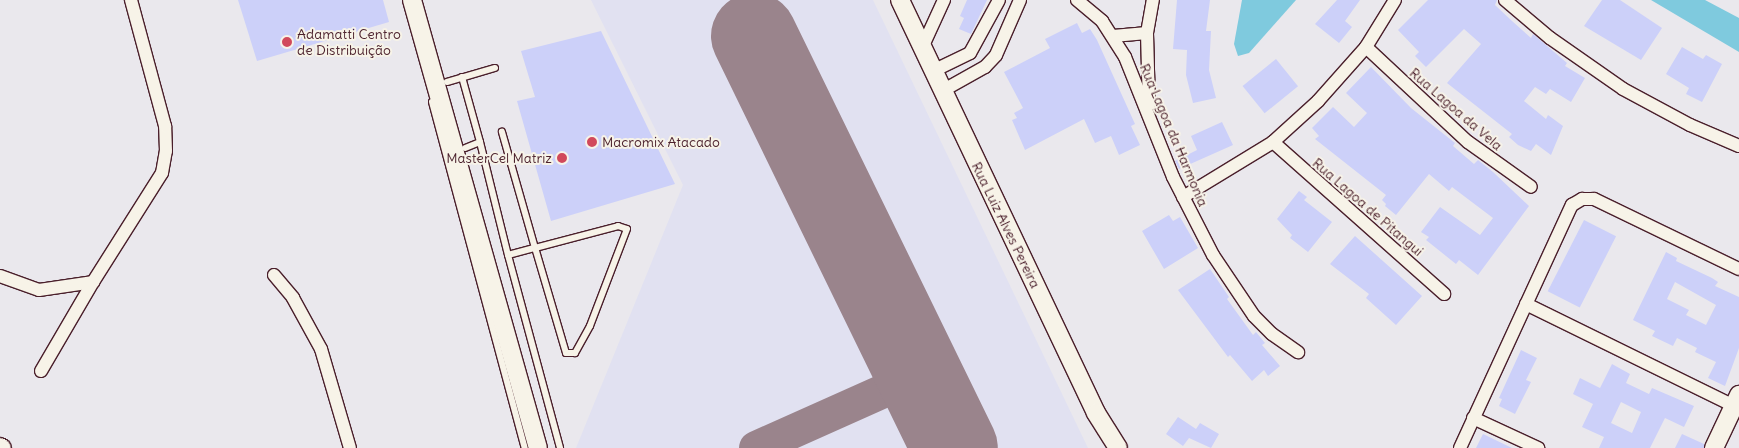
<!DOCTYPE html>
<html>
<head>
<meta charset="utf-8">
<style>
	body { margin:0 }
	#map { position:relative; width:1739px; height:448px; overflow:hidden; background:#eae8ed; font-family:Delius,sans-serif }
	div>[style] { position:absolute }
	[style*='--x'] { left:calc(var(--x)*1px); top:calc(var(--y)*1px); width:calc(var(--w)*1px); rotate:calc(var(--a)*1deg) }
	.built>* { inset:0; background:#e1e1f1 }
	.water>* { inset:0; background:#7fcade }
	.taxiway>* { height:34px; margin:-17px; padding:0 17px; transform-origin:17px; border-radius:17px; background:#9a848c }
	.runway>* { height:86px; margin:-43px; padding:0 43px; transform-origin:43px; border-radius:43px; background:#9a848c }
	.building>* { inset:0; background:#ccd0f9; transform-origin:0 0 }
	.roads { filter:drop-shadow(1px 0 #4a1f2b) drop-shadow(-1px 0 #4a1f2b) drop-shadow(0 1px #4a1f2b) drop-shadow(0 -1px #4a1f2b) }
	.lane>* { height:6px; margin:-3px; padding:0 3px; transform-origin:3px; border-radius:3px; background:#f7f3e8 }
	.street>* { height:12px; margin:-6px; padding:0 6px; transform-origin:6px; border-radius:6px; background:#f7f3e8 }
	.secondary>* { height:18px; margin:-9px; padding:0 9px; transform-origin:9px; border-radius:9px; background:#f7f3e8 }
	.dots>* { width:14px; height:14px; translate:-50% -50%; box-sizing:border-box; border:2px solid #f7f3e8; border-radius:50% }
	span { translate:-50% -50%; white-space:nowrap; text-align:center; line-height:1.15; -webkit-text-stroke:4px #f7f3e8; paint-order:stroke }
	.poi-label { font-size:14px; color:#4a1f2b }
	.left { translate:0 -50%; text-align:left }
	.right { translate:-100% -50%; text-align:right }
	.street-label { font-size:14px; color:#4a1f2b }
</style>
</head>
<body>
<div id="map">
	<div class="built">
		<i style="clip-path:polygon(591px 0,873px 0,1088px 448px,576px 448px,683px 185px)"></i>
	</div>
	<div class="water">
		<i style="clip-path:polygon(1242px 0,1296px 0,1249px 53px,1238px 56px,1234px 44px)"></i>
		<i style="clip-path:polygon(1651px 0,1705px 0,1739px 18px,1739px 52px)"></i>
	</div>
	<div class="taxiway">
		<i style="--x:756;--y:448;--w:179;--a:-24.1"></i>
	</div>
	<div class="runway">
		<i style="--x:754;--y:36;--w:458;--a:64"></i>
	</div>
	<div class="building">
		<i style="clip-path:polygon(238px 0,383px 0,389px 22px,257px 61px)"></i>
		<i style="clip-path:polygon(967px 0,987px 0,971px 34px,959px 29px,964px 18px,960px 16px)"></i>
		<i style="clip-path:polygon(1177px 0,1210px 0,1206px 31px,1211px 31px,1209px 70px,1216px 98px,1193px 103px,1186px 75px,1187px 50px,1173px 49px)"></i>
		<i style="clip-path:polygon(1337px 0,1360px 0,1345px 21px,1352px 27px,1339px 43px,1315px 24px)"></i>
		<i style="clip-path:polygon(1428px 0,1497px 0,1495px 5px,1512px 21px,1531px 38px,1533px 34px,1567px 63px,1565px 66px,1585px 78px,1571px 102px,1550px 89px,1546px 94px,1535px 87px,1524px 101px,1546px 119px,1548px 115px,1563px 126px,1551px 155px,1536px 144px,1531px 151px,1518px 145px,1509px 137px,1512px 134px,1447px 83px,1481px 44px,1464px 29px,1426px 67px,1415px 56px,1419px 52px,1398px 30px)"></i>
		<i style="clip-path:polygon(1602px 0,1620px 0,1662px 28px,1641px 60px,1584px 26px)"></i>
		<i style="clip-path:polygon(1077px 23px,1082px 33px,1090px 29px,1097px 40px,1135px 124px,1131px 126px,1140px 145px,1119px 155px,1111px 136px,1095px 143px,1084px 119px,1025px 150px,1012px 120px,1017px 118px,1014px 113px,1023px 108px,1004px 72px,1050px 48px,1045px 39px)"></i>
		<i style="clip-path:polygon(601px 31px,675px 184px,551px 221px,517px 101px,535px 97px,521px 51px)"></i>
		<i style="clip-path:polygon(1682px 47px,1703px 59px,1706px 55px,1722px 64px,1702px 102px,1686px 94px,1689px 88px,1666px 74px)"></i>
		<i style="left:1276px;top:59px;width:35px;height:43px;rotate:51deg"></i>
		<i style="clip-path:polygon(1371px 67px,1411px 108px,1455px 143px,1453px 146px,1474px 164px,1478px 160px,1493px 172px,1529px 206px,1478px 275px,1459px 260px,1456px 264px,1426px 240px,1429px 237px,1421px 232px,1440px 207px,1480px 235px,1493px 218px,1452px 187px,1449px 191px,1429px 174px,1396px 215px,1385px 206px,1386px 204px,1382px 200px,1386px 195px,1315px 139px,1319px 136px,1312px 128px,1333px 107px,1354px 127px,1367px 113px,1346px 93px)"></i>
		<i style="clip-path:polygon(1222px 122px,1233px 145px,1179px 169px,1175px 161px,1197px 150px,1191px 136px)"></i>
		<i style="clip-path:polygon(1299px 191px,1307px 197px,1304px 200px,1332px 222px,1308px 252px,1290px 238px,1292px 235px,1277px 219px)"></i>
		<i style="clip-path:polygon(1169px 215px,1173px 221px,1180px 217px,1198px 248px,1164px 269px,1142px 231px)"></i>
		<i style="left:1584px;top:220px;width:36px;height:80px;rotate:27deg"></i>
		<i style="clip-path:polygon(1355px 236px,1422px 296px,1396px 325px,1366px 298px,1369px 294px,1330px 264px)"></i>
		<i style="clip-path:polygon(evenodd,1666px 252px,1677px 258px,1676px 261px,1712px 278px,1718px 282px,1715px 286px,1739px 297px,1739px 348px,1725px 386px,1708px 378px,1716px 362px,1695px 352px,1697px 348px,1677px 338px,1673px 346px,1652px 336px,1655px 331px,1633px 320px,1666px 252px,1675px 282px,1716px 305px,1706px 325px,1686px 315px,1689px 310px,1667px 299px,1675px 282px)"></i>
		<i style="clip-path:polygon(1210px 269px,1229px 297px,1227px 299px,1253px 335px,1256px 332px,1265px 343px,1262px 345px,1280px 366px,1268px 376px,1264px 370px,1252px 381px,1230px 355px,1228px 357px,1178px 290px)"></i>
		<i style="clip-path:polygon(1521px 350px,1537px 358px,1526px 380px,1531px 382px,1515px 414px,1499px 406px,1502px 399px,1499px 398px)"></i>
		<i style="clip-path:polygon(evenodd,1612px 364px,1630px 374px,1626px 383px,1649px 394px,1652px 388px,1694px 406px,1684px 427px,1665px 418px,1650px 448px,1599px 448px,1604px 437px,1582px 427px,1593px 404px,1573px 394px,1580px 378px,1600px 388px,1612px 364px,1621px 402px,1641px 412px,1632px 433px,1611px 423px,1621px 402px)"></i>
		<i style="clip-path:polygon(1178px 417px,1196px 429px,1200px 423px,1219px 434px,1211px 448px,1189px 438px,1183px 446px,1166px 434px)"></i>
		<i style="clip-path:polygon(1483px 434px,1512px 448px,1476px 448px)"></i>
		<i style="clip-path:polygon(1682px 434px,1704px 444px,1704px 448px,1675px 448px)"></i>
	</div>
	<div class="roads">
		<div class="lane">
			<i style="--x:462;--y:77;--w:67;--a:74.5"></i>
			<i style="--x:480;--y:142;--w:16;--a:158"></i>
			<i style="--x:447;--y:82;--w:50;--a:-16.3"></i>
			<i style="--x:432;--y:102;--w:358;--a:75"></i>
			<i style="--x:480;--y:142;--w:116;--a:76.1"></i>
			<i style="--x:508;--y:255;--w:28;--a:-15"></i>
			<i style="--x:535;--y:248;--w:86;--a:-14.8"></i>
			<i style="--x:618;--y:226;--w:9;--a:18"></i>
			<i style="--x:627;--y:229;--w:104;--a:110.9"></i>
			<i style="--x:590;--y:326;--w:31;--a:119"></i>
			<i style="--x:575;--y:353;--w:9;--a:180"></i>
			<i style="--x:566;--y:353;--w:109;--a:-106.4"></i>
			<i style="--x:535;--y:248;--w:121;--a:-105.9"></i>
			<i style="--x:508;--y:255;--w:200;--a:74.9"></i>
		</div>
		<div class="street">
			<i style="--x:1077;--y:0;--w:33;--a:40"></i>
			<i style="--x:1102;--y:21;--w:43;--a:57.4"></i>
			<i style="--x:1125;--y:57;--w:129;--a:68.2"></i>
			<i style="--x:1173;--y:177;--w:88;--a:62.9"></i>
			<i style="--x:1213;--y:255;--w:73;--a:56.1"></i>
			<i style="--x:1254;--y:316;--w:25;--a:45"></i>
			<i style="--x:1272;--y:334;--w:32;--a:35"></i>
			<i style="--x:1505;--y:0;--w:59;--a:40.2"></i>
			<i style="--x:1550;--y:38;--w:89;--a:34.9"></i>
			<i style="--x:1623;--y:89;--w:76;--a:28.2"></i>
			<i style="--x:1690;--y:125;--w:53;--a:23.2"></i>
			<i style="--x:1113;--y:36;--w:34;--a:-5"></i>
			<i style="--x:1366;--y:47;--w:139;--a:43"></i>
			<i style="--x:1468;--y:142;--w:77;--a:35.5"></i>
			<i style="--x:922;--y:48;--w:53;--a:-65.4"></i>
			<i style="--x:933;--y:71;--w:41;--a:-25.9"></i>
			<i style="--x:970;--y:53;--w:60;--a:-61.3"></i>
			<i style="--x:942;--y:91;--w:49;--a:-29.2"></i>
			<i style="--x:985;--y:67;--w:16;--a:-47"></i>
			<i style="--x:996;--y:55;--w:60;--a:-66.4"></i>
			<i style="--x:1149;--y:105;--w:72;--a:-91.6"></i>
			<i style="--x:1147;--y:33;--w:34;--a:-80"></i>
			<i style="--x:1273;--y:142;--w:229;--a:41.6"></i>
			<i style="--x:1183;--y:197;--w:105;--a:-31.4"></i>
			<i style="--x:1273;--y:142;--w:61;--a:-42.3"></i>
			<i style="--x:1318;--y:101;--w:72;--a:-48.4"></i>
			<i style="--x:1366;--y:47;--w:55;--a:-58.3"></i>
			<i style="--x:274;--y:275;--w:30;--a:50"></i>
			<i style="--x:293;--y:298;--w:58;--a:61.2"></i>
			<i style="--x:321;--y:349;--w:103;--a:73.7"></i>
			<i style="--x:0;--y:276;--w:41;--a:19.7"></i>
			<i style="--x:39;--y:290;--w:55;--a:-8.4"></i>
			<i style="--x:93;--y:282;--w:129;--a:-57.7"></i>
			<i style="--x:162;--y:173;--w:22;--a:-80"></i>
			<i style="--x:166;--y:151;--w:25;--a:-92"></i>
			<i style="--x:165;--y:126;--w:131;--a:-105.1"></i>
			<i style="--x:1526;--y:304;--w:232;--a:26.1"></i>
			<i style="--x:41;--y:371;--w:103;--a:-59.7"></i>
			<i style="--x:1473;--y:418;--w:72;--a:24.8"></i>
			<i style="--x:1460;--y:448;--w:268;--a:-65.3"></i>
			<i style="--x:1572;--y:205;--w:12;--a:-31"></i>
			<i style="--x:1582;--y:199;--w:12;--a:0"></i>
			<i style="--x:1594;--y:199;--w:161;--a:25.8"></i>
		</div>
		<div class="secondary">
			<i style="--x:412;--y:0;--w:465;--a:74.3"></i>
			<i style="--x:900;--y:0;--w:457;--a:64.6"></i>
			<i style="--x:1096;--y:413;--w:41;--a:57.8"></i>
			<i style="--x:0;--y:447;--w:2;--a:27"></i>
			<i style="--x:1714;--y:448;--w:59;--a:-64.7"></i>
		</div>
	</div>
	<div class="dots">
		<i style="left:287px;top:42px;background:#d1495b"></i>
		<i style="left:592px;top:142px;background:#d1495b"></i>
		<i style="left:562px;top:158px;background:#d1495b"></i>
	</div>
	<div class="poi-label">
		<span class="left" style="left:297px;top:42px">Adamatti Centro<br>de Distribuição</span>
		<span class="left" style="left:602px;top:142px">Macromix Atacado</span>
		<span class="right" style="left:552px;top:158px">MasterCel Matriz</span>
	</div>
	<div class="street-label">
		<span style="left:1456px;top:109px;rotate:41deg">Rua Lagoa da Vela</span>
		<span style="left:1174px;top:135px;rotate:67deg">Rua Lagoa da Harmonia</span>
		<span style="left:1368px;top:207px;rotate:41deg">Rua Lagoa de Pitangui</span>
		<span style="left:1006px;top:225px;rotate:64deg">Rua Luiz Alves Pereira</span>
	</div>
</div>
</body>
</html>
